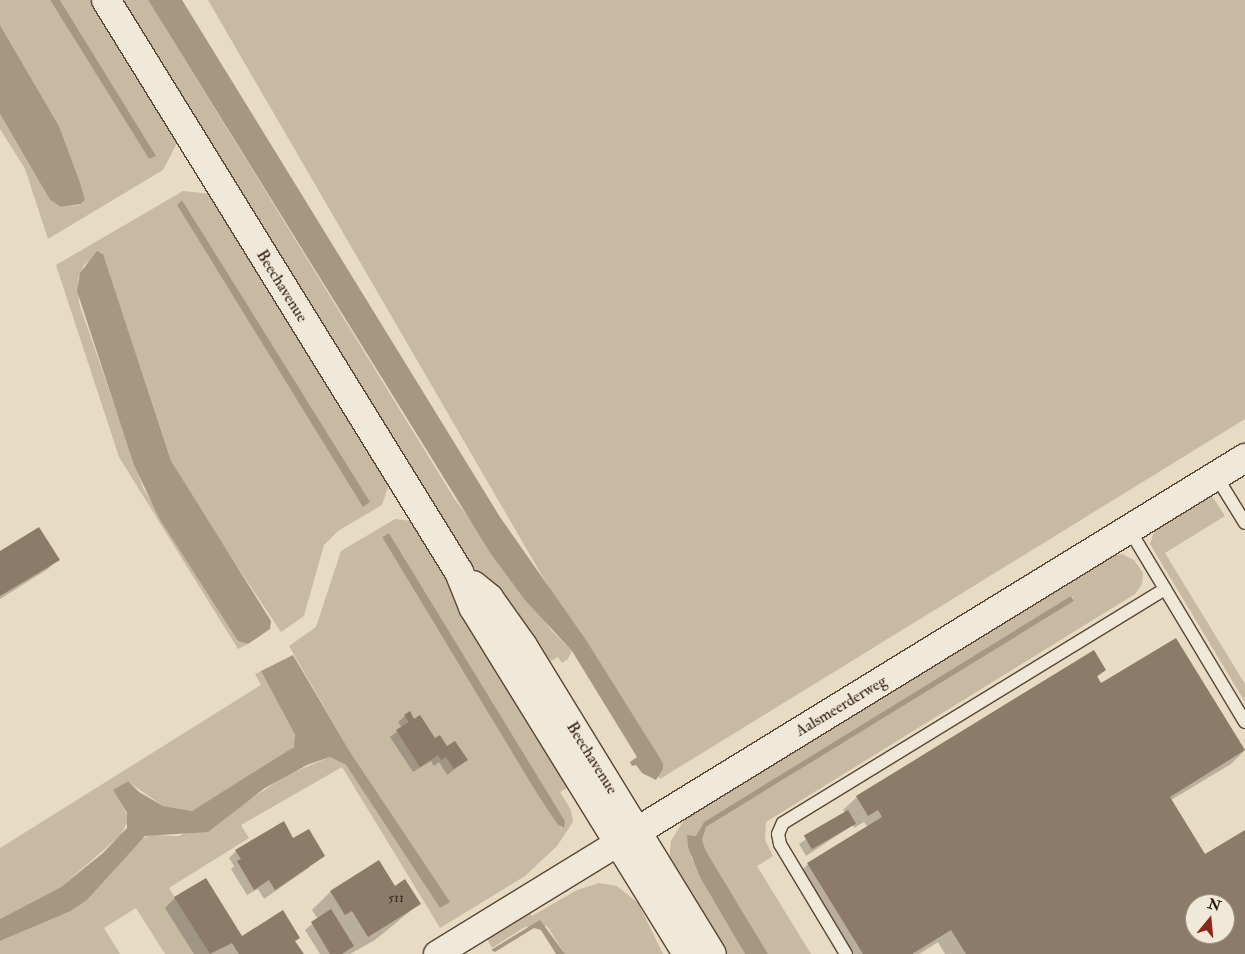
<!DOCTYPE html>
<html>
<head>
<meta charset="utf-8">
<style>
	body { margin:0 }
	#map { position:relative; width:1245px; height:954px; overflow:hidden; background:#e8dbc3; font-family:"IM FELL Double Pica",serif }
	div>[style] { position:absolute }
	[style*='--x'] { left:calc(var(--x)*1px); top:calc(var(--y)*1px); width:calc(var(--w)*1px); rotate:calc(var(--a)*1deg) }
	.green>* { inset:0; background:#c8b9a3 }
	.water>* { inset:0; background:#a79782 }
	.shadow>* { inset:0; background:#0003 }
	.building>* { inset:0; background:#8c7b68; transform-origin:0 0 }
	.roads { filter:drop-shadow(1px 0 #594634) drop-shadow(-1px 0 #594634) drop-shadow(0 1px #594634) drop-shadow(0 -1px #594634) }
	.service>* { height:12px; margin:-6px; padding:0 6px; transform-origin:6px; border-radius:6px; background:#f0e8d8 }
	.minor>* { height:26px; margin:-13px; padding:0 13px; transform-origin:13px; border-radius:13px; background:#f0e8d8 }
	.tertiary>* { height:28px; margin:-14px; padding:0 14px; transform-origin:14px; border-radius:14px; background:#f0e8d8 }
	span { translate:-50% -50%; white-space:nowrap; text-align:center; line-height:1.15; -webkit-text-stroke:4.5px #f0e8d8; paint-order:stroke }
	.number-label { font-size:14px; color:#422e1e }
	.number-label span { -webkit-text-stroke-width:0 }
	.street-label { font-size:16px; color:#291405 }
	.north { position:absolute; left:1185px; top:894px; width:50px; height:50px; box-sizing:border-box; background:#f0e8d8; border:1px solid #a09384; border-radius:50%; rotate:17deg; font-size:14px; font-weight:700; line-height:20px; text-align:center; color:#291405 }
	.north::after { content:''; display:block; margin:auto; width:18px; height:22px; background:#8f2418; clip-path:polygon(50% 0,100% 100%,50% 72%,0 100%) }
</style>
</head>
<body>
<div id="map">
	<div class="green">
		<i style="clip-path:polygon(0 0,50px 0,149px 159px,155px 155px,60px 0,90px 0,178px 141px,163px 170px,48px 239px,25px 169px,0 129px,0 114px,50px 200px,61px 207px,79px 205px,84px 202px,83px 194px,59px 126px,0 25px)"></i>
		<i style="clip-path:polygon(121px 0,148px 0,454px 498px,551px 630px,572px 651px,568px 659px,562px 663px,558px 657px,551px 661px,465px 557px)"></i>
		<i style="clip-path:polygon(208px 0,1245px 0,1245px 419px,660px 779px)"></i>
		<i style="clip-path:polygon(evenodd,183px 191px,211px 194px,389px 484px,382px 505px,338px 531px,324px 545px,304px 616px,281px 632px,187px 491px,171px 461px,102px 252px,84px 265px,78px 279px,79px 303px,143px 488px,238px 641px,248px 644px,238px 649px,119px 457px,56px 265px,183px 191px,182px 200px,369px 502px,363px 506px,177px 205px,182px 200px)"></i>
		<i style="clip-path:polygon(1210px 493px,1225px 516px,1165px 553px,1245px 684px,1245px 702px,1150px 544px,1155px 529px)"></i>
		<i style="clip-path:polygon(evenodd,395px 519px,412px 521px,574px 784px,560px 792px,571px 810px,573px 822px,557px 846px,525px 876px,440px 928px,342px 767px,241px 825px,249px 838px,169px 888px,210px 954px,165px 954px,136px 908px,104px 928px,120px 954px,0 954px,0 941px,71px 911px,87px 900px,141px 839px,151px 835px,179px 836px,248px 801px,287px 775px,330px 757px,346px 765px,440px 907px,449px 902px,350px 752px,289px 646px,316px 627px,341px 551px,395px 519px,389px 533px,565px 821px,562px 829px,536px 792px,382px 537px,389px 533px)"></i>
		<i style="clip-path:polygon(1122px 554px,1134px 560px,1143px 573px,1142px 584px,1135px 594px,766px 822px,765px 840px,773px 856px,757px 866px,811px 954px,768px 954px,706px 851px,702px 840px,706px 827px,1074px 601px,1072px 596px,704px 822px,696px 837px,694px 835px,691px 857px,745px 954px,720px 954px,669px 862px,671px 841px,687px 815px,1109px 557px)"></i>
		<i style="clip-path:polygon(261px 671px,295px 735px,295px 745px,290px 751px,192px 811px,163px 806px,127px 781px,114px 790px,129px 819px,121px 835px,61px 887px,0 919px,0 848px,261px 685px,255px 674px)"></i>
		<i style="clip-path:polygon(599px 883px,617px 886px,638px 903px,663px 954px,565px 954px,547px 926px,525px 927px,492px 948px,486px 937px,528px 910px,532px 916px,577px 890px)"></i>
	</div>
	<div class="water">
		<i style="clip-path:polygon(50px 0,60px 0,156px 156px,149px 159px)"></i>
		<i style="clip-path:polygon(148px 0,182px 0,500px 517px,586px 640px,663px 763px,663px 769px,656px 780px,642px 773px,636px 765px,632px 766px,630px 762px,637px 757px,572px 651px,525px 600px,491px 554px)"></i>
		<i style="clip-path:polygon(0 25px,59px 126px,80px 183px,85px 200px,81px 204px,61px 207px,50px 200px,0 114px)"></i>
		<i style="clip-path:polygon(182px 200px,370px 502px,363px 507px,177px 205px)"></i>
		<i style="clip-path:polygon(97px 251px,103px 254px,171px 461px,271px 621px,270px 629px,248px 644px,238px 641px,159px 518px,134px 465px,77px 291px,80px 273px)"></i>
		<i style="clip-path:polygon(389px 533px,565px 821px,564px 828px,558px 825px,536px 792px,382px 537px)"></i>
		<i style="clip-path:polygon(1071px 596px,1074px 601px,706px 827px,702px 840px,706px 851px,768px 954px,745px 954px,700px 877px,688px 847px,687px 835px,696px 836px,704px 822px)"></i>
		<i style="clip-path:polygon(293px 655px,350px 752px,450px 902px,440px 908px,346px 765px,330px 757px,307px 765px,265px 788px,208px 832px,145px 836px,87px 900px,71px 911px,0 941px,0 919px,61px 887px,103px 853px,127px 828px,127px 813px,113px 790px,128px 781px,139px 792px,163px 806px,192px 811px,294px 747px,295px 735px,261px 671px)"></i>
		<i style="clip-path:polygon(540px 920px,565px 954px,556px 954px,541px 930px,534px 928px,495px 952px,491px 950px)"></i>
	</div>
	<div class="shadow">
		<i style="clip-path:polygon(0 552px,58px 559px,48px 569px,0 599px)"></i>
		<i style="clip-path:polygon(evenodd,1105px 670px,1096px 678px,1100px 685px,1244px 751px,1231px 764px,1171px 800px,1205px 856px,1245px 831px,1245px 954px,945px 954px,938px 942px,919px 954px,842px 954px,795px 877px,808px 864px,868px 827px,864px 822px,854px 828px,853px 825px,806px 856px,799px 844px,845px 813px,843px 810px,857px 797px,1105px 670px,1195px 904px,1225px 904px,1225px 934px,1195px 934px,1195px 904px)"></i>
		<i style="clip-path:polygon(405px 716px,434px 740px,466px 760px,447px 775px,439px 762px,434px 766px,431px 761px,413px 772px,390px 737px,402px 728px,398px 722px)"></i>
		<i style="clip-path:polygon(236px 851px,309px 866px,310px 867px,264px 899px,258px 889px,247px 895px,231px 869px,234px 866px,229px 858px)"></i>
		<i style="clip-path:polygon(394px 887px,419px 904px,375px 940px,350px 954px,320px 954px,305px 930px,318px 919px,312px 910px,330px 892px)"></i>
		<i style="clip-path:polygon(175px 898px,242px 938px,298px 938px,294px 942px,302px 954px,194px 954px,165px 908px)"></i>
	</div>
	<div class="building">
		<i style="clip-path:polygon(39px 527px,60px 560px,0 596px,0 551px)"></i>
		<i style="clip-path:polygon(evenodd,1176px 638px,1245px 750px,1170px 797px,1205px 854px,1245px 830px,1245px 954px,966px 954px,951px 930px,912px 954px,863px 954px,807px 863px,882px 817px,878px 810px,868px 816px,856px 796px,1094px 650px,1106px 670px,1097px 676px,1101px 683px,1176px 638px,1195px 904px,1225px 904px,1225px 934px,1195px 934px,1195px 904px)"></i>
		<i style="clip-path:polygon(410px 711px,414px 719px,420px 715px,435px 738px,440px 735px,447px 746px,455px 741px,468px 760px,454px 769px,446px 757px,441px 760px,438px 755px,420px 767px,396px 730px,409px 722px,404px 715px)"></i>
		<i style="left:848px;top:810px;width:16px;height:51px;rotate:60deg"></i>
		<i style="clip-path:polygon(284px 821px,293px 838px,309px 829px,325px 856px,275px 890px,269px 880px,254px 890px,237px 861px,241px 859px,235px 850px)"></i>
		<i style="clip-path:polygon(379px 860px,395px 886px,405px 879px,421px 904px,368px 937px,352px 911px,345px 915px,330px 891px)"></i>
		<i style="clip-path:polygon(206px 878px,242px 936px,283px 910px,300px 938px,295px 941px,304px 954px,239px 954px,232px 943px,210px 954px,174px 897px)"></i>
		<i style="clip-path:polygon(331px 909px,354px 946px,342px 954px,330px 954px,311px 922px)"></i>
	</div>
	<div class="roads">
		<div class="service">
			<i style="--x:1216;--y:476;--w:55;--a:58.3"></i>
			<i style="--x:1129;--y:529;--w:225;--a:59"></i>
			<i style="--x:846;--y:954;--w:128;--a:-121"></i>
			<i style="--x:780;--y:844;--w:10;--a:-101"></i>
			<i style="--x:778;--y:834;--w:12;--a:-66"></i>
			<i style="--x:783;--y:823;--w:448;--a:-31.5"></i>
		</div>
		<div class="minor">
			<i style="--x:437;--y:954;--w:212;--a:-31.5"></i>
		</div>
		<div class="tertiary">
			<i style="--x:106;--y:0;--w:672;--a:58.32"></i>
			<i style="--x:459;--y:572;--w:38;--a:68"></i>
			<i style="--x:473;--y:607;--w:408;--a:58.3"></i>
			<i style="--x:473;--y:585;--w:21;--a:39"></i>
			<i style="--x:489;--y:598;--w:59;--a:54.7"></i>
			<i style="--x:523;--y:646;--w:361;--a:58.5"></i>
			<i style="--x:618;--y:843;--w:736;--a:-31.55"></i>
		</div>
	</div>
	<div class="number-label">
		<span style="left:396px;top:898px">511</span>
	</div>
	<div class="street-label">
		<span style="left:282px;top:286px;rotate:58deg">Beechavenue</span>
		<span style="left:841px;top:706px;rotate:-31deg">Aalsmeerderweg</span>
		<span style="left:592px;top:758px;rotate:58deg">Beechavenue</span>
	</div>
	<div class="north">N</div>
</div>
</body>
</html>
